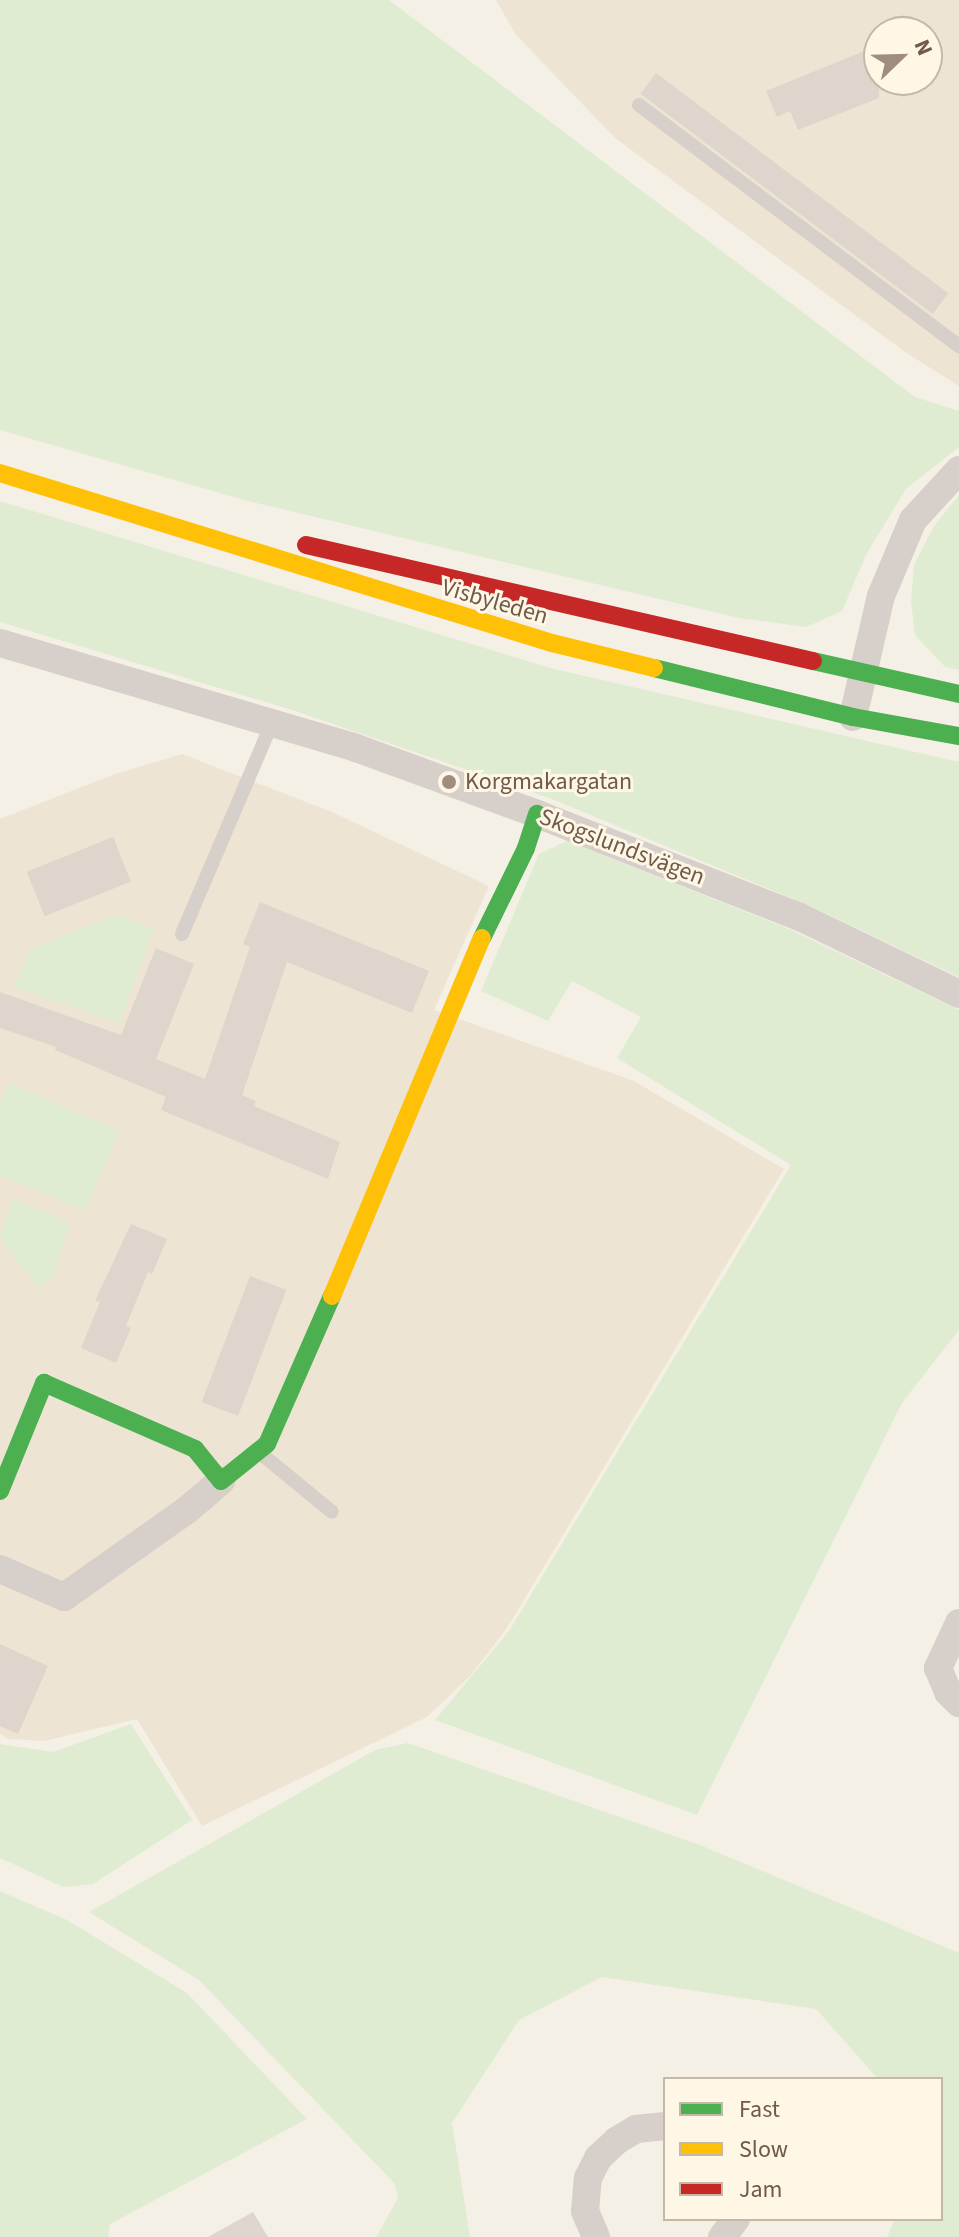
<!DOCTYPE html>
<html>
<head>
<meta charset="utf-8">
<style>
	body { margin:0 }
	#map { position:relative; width:959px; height:2237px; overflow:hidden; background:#f5f0e6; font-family:"Source Sans 3",sans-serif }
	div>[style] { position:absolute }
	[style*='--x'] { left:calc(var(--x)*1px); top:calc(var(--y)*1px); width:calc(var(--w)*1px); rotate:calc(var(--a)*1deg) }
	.residential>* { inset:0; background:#eee4d3 }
	.green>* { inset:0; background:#dfecd1 }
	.building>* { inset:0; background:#ded6cc; transform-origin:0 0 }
	.lane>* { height:14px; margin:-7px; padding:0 7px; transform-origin:7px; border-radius:7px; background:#d7cfc9 }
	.street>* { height:28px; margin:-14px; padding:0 14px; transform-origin:14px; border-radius:14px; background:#d7cfc9 }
	.fast>* { height:18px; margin:-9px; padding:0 9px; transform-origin:9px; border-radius:9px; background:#4caf50 }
	.slow>* { height:18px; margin:-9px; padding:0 9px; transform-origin:9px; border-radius:9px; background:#ffc107 }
	.jam>* { height:18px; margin:-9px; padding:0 9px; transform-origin:9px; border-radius:9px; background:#c62828 }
	.dots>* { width:22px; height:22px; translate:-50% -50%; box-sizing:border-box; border:4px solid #fef7e6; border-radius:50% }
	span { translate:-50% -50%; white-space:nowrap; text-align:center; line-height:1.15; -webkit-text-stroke:6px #fef7e6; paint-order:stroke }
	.street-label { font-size:24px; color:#715a49 }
	.poi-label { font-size:24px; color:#715a49 }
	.left { translate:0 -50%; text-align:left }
	.legend { position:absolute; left:663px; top:2077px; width:280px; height:144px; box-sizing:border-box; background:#fef7e6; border:2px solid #c6b8a7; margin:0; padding:10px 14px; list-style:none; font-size:24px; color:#715a49 }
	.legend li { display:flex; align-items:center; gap:16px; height:40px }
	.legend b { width:40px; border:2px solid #c6b8a7 }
	.north { position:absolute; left:863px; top:16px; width:80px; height:80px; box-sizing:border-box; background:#fef7e6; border:2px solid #c6b8a7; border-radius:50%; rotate:67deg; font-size:22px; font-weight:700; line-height:32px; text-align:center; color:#715a49 }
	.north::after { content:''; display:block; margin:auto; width:28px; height:36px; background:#9f8e80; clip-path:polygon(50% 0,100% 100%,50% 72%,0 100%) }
</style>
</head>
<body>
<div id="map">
	<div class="residential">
		<i style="clip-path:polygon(evenodd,496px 0,959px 0,959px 386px,905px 352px,615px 138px,516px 35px,496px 0,879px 32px,927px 32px,927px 80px,879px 80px,879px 32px)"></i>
		<i style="clip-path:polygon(182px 754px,332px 812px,489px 886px,434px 1010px,634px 1081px,784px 1169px,507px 1628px,471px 1675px,427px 1717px,202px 1826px,137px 1719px,44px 1741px,8px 1739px,0 1734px,0 819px,112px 775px)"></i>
	</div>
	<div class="green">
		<i style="clip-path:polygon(0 0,389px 0,915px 397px,959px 411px,959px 447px,906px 489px,867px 553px,842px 611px,806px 627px,739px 618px,244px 500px,0 430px)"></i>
		<i style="clip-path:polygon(959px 495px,959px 670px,945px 667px,915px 635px,911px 601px,914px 565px,934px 526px)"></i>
		<i style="clip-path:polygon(0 501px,554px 669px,959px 762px,959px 977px,810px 906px,552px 799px,292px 710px,0 622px)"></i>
		<i style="clip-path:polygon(567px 841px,789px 929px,959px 1010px,959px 1330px,902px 1403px,697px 1815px,435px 1720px,509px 1631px,791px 1165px,617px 1058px,641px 1017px,572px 981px,548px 1021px,481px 991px,539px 854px)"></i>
		<i style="clip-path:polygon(116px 915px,153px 928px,120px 1023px,14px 987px,30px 949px)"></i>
		<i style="clip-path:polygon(8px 1083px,119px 1131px,85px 1211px,0 1175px,0 1102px)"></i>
		<i style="clip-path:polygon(12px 1198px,69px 1222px,54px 1279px,37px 1287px,0 1238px)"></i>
		<i style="clip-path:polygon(131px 1724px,192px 1820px,93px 1884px,63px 1887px,0 1858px,0 1744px,53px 1752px)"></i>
		<i style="clip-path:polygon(408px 1743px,700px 1845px,959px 1953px,959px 2237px,887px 2237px,895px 2219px,941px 2219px,941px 2079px,878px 2079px,816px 2009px,602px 1977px,519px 2020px,452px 2123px,470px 2237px,376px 2237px,398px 2198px,394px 2183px,199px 1980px,89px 1912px,375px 1750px)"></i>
		<i style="clip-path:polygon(0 1891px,67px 1920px,187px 1993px,307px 2119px,110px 2224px,108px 2237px,0 2237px)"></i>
	</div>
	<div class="building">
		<i style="clip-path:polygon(879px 45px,879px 98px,798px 130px,790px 111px,777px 117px,766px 91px)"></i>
		<i style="left:656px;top:73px;width:366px;height:26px;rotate:37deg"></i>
		<i style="left:113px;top:837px;width:48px;height:93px;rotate:68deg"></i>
		<i style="clip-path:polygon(260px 902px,429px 971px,412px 1013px,287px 962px,242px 1095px,256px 1101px,254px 1106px,340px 1142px,328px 1179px,161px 1110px,166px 1097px,55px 1050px,56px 1047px,0 1028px,0 992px,121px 1035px,156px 948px,194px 964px,156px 1059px,205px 1079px,250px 947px,243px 944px)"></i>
		<i style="clip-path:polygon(131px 1224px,167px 1239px,152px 1274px,148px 1272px,126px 1326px,131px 1328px,116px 1363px,81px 1348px,100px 1302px,95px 1301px)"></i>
		<i style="left:250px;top:1276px;width:39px;height:135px;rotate:21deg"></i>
		<i style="clip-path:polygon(0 1644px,48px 1666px,18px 1734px,0 1726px)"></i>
		<i style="clip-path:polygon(253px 2212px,268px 2237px,208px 2237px)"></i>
	</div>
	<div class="lane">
		<i style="--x:639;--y:105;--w:401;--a:37"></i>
		<i style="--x:182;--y:934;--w:229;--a:-66.9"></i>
		<i style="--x:259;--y:1452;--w:94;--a:39.4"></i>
	</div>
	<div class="street">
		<i style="--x:0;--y:643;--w:371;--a:16.4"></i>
		<i style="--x:356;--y:748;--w:193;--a:20"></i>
		<i style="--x:537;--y:814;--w:282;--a:21.4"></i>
		<i style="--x:800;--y:917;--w:177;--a:25.8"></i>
		<i style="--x:853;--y:717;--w:124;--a:-77"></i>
		<i style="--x:881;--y:596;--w:82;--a:-67.2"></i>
		<i style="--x:913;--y:520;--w:68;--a:-47.4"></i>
		<i style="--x:0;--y:1569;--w:70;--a:23.6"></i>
		<i style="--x:64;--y:1597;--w:151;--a:-35.3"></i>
		<i style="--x:187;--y:1510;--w:45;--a:-40.5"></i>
		<i style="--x:959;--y:1623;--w:50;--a:115"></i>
		<i style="--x:938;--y:1668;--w:26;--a:67"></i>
		<i style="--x:948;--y:1692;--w:16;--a:45"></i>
		<i style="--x:596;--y:2237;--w:28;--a:-113"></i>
		<i style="--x:585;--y:2211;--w:33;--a:-85"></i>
		<i style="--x:588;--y:2178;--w:22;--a:-63"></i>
		<i style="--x:598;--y:2158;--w:25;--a:-43"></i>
		<i style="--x:616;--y:2141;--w:23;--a:-31"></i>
		<i style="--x:636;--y:2129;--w:29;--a:-6"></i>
		<i style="--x:722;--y:2237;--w:23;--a:-52"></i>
	</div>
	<div class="fast">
		<i style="--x:813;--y:661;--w:150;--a:12.7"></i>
		<i style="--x:654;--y:668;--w:205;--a:13.8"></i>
		<i style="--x:853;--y:717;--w:108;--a:10.2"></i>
		<i style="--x:482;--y:938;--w:100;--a:-63.9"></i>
		<i style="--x:526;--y:848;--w:36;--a:-72"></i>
		<i style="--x:0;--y:1491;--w:117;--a:-67.8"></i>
		<i style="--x:44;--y:1383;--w:165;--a:23.6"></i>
		<i style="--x:195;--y:1449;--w:41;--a:50.9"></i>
		<i style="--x:221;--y:1481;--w:59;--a:-38.8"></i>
		<i style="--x:267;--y:1444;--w:162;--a:-66.3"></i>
	</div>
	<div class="slow">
		<i style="--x:0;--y:473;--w:578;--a:17.12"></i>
		<i style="--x:552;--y:643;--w:105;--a:13.8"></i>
		<i style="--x:332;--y:1296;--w:388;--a:-67.3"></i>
	</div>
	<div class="jam">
		<i style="--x:306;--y:545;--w:520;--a:12.89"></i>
	</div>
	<div class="dots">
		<i style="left:449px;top:782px;background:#9f8e80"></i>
	</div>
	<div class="street-label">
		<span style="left:495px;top:602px;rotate:16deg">Visbyleden</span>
		<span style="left:622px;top:847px;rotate:21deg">Skogslundsvägen</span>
	</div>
	<div class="poi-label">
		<span class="left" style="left:465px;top:782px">Korgmakargatan</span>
	</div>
	<ul class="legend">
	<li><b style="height:10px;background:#4caf50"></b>Fast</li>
	<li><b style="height:10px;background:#ffc107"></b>Slow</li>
	<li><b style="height:10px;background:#c62828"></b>Jam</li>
	</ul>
	<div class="north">N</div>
</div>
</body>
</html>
